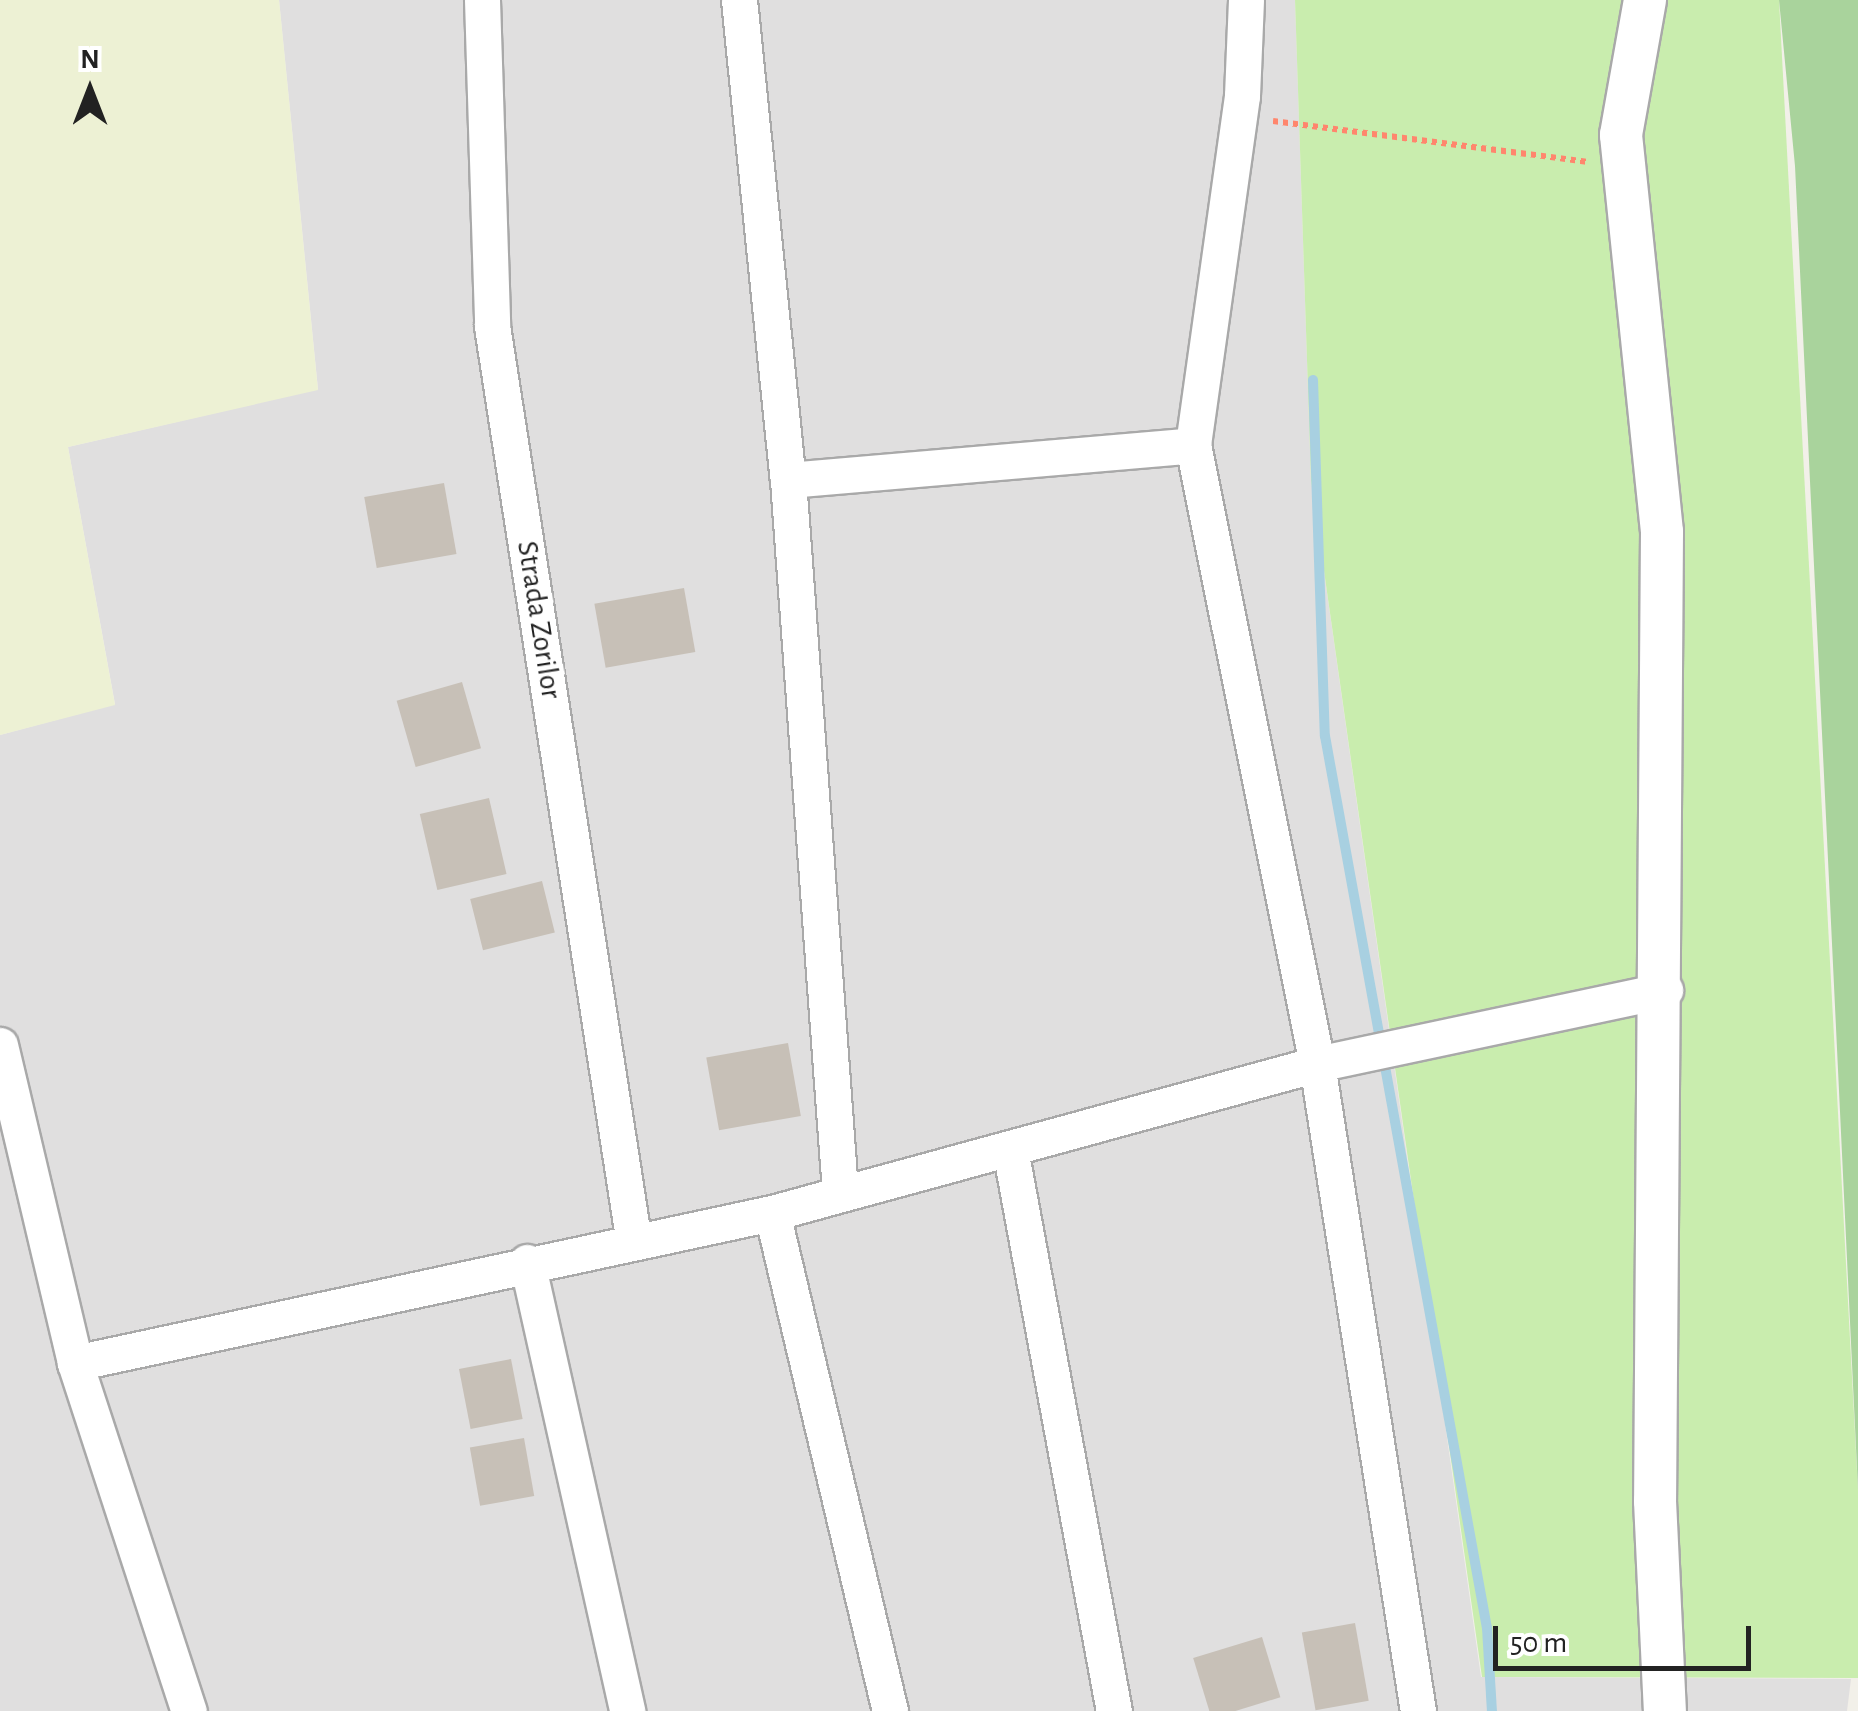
<!DOCTYPE html>
<html>
<head>
<meta charset="utf-8">
<style>
	body { margin:0 }
	#map { position:relative; width:1858px; height:1711px; overflow:hidden; background:#f2f0e9; font-family:"Alegreya Sans",sans-serif }
	div>[style] { position:absolute }
	[style*='--x'] { left:calc(var(--x)*1px); top:calc(var(--y)*1px); width:calc(var(--w)*1px); rotate:calc(var(--a)*1deg) }
	.residential>* { inset:0; background:#e0dfdf }
	.farmland>* { inset:0; background:#edf1d4 }
	.grass>* { inset:0; background:#c9edae }
	.forest>* { inset:0; background:#a9d39c }
	.stream>* { height:10px; margin:-5px; padding:0 5px; transform-origin:5px; border-radius:5px; background:#a8d0e1 }
	.building>* { inset:0; background:#c7c0b7; transform-origin:0 0 }
	.path>* { height:6px; margin-top:-3px; transform-origin:0; background:repeating-linear-gradient(90deg,#ff866d 0 5px,transparent 0 10px) }
	.roads { filter:drop-shadow(2px 0 #a9a9a9) drop-shadow(-2px 0 #a9a9a9) drop-shadow(0 2px #a9a9a9) drop-shadow(0 -2px #a9a9a9) }
	.minor>* { height:35px; margin:-17.5px; padding:0 17.5px; transform-origin:17.5px; border-radius:17.5px; background:#fff }
	.tertiary>* { height:42px; margin:-21px; padding:0 21px; transform-origin:21px; border-radius:21px; background:#fff }
	span { translate:-50% -50%; white-space:nowrap; text-align:center; line-height:1.15; -webkit-text-stroke:9px #fff; paint-order:stroke }
	.street-label { font-size:30px; color:#222 }
	.north { position:absolute; left:40px; top:40px; width:100px; height:100px; -webkit-text-stroke:8px #fff; paint-order:stroke; rotate:0deg; font-size:28px; font-weight:700; line-height:40px; text-align:center; color:#222 }
	.north::after { content:''; display:block; margin:auto; width:35px; height:45px; background:#222; clip-path:polygon(50% 0,100% 100%,50% 72%,0 100%) }
	.scale { position:absolute; left:1493px; top:1626px; width:258px; height:45px; box-sizing:border-box; border:5px solid #222; border-top:0; padding-left:12px; font-size:30px; line-height:35px; white-space:nowrap; color:#222; -webkit-text-stroke:8px #fff; paint-order:stroke }
</style>
</head>
<body>
<div id="map">
	<div class="residential">
		<i style="clip-path:polygon(279px 0,1295px 0,1311px 480px,1481px 1677px,1851px 1679px,1847px 1711px,0 1711px,0 735px,115px 704px,68px 447px,318px 389px)"></i>
	</div>
	<div class="farmland">
		<i style="clip-path:polygon(0 0,279px 0,318px 390px,68px 447px,115px 705px,0 735px)"></i>
	</div>
	<div class="grass">
		<i style="clip-path:polygon(1295px 0,1779px 0,1858px 1490px,1858px 1678px,1482px 1677px,1311px 480px)"></i>
	</div>
	<div class="forest">
		<i style="clip-path:polygon(1779px 0,1858px 0,1858px 1490px,1795px 166px)"></i>
	</div>
	<div class="stream">
		<i style="--x:1313;--y:380;--w:356;--a:88.1"></i>
		<i style="--x:1325;--y:736;--w:907;--a:79.71"></i>
		<i style="--x:1487;--y:1628;--w:83;--a:86.6"></i>
	</div>
	<div class="building">
		<i style="left:444px;top:483px;width:72px;height:81px;rotate:80deg"></i>
		<i style="left:684px;top:588px;width:65px;height:91px;rotate:80deg"></i>
		<i style="left:462px;top:682px;width:69px;height:68px;rotate:74deg"></i>
		<i style="left:489px;top:798px;width:78px;height:71px;rotate:77deg"></i>
		<i style="left:542px;top:881px;width:53px;height:74px;rotate:76deg"></i>
		<i style="left:788px;top:1043px;width:74px;height:83px;rotate:80deg"></i>
		<i style="left:511px;top:1359px;width:61px;height:53px;rotate:79deg"></i>
		<i style="left:524px;top:1438px;width:59px;height:55px;rotate:80deg"></i>
		<i style="left:1355px;top:1623px;width:79px;height:54px;rotate:80deg"></i>
		<i style="left:1262px;top:1637px;width:63px;height:72px;rotate:73deg"></i>
	</div>
	<div class="path">
		<i style="--x:1273;--y:121;--w:318;--a:7.4"></i>
	</div>
	<div class="roads">
		<div class="minor">
			<i style="--x:482;--y:0;--w:326;--a:88.2"></i>
			<i style="--x:492;--y:326;--w:922;--a:81.2"></i>
			<i style="--x:739;--y:0;--w:482;--a:84.2"></i>
			<i style="--x:788;--y:480;--w:713;--a:85.82"></i>
			<i style="--x:1246;--y:0;--w:96;--a:92.4"></i>
			<i style="--x:1242;--y:96;--w:352;--a:98"></i>
			<i style="--x:1193;--y:445;--w:631;--a:78.67"></i>
			<i style="--x:1317;--y:1064;--w:655;--a:81.13"></i>
			<i style="--x:788;--y:480;--w:407;--a:-4.9"></i>
			<i style="--x:0;--y:1045;--w:327;--a:76.7"></i>
			<i style="--x:75;--y:1363;--w:366;--a:71.9"></i>
			<i style="--x:1010;--y:1149;--w:572;--a:79.52"></i>
			<i style="--x:772;--y:1213;--w:512;--a:76.67"></i>
			<i style="--x:527;--y:1262;--w:460;--a:77.4"></i>
			<i style="--x:75;--y:1363;--w:713;--a:-12.15"></i>
			<i style="--x:772;--y:1213;--w:565;--a:-15.29"></i>
			<i style="--x:1317;--y:1064;--w:356;--a:-12"></i>
		</div>
		<div class="tertiary">
			<i style="--x:1645;--y:0;--w:137;--a:100.1"></i>
			<i style="--x:1621;--y:135;--w:399;--a:84.1"></i>
			<i style="--x:1662;--y:532;--w:969;--a:90.41"></i>
			<i style="--x:1655;--y:1501;--w:210;--a:87.3"></i>
		</div>
	</div>
	<div class="street-label">
		<span style="left:539px;top:620px;rotate:81deg">Strada Zorilor</span>
	</div>
	<div class="north">N</div>
	<div class="scale">50 m</div>
</div>
</body>
</html>
